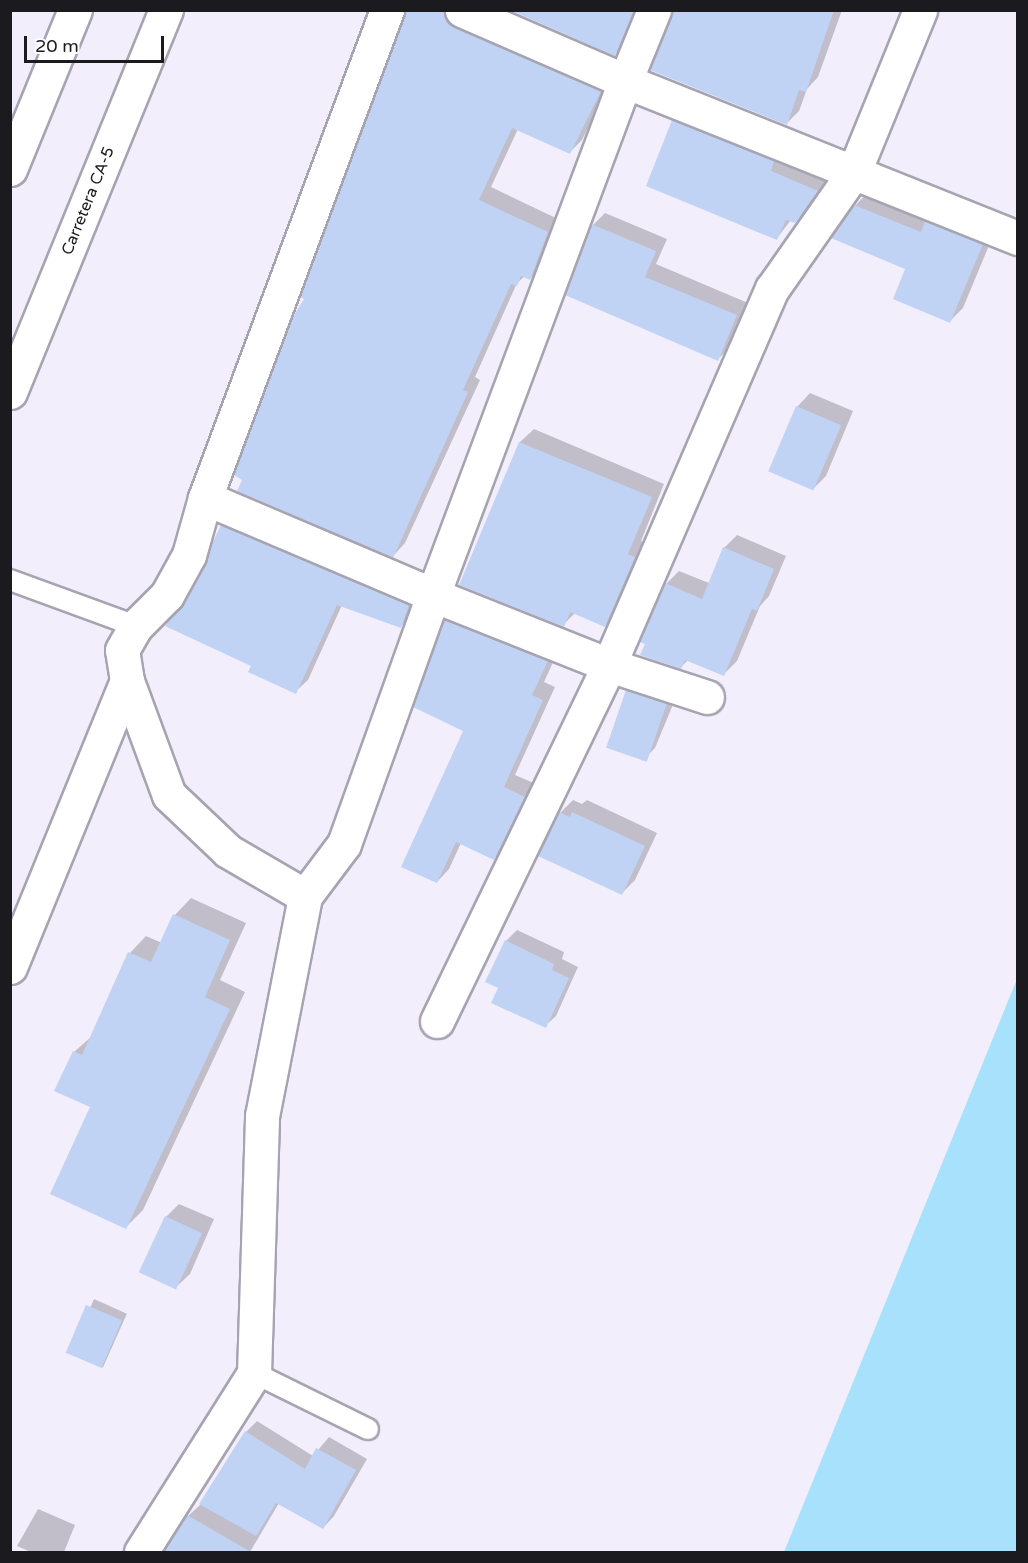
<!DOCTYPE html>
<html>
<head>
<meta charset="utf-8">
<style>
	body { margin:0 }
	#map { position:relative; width:1028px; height:1563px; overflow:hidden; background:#f2eefc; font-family:"Varela Round",sans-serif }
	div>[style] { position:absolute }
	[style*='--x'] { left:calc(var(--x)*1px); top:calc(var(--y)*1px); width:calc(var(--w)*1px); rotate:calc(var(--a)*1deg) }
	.water>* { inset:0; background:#a8e1fc }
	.shadow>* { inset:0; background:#0003; transform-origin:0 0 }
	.building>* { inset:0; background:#c0d3f5; transform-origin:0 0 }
	.roads { filter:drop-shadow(2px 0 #a7a4b1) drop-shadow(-2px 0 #a7a4b1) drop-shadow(0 2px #a7a4b1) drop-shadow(0 -2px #a7a4b1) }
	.service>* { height:20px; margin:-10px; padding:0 10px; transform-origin:10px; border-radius:10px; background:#fff }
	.minor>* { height:33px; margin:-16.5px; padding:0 16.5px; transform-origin:16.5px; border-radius:16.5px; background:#fff }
	.trunk>* { height:33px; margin:-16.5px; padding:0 16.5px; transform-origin:16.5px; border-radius:16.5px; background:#fff }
	span { translate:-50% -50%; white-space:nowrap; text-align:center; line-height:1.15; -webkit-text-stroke:5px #fefefe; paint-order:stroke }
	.street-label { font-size:16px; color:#1b1a1e }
	.frame { position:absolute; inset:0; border:12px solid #1b1a1e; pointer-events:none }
	.scale { position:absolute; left:24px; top:36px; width:140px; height:27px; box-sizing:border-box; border:3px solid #1b1a1e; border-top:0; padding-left:8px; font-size:18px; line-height:21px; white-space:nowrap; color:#1b1a1e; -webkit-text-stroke:4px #fefefe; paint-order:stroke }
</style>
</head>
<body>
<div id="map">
	<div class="water">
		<i style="clip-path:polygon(1017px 979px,1017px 1552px,784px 1552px)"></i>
	</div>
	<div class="shadow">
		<i style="clip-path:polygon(405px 10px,464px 10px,613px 78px,582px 140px,570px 152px,518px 129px,491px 187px,560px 220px,543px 266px,530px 279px,525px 276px,517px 283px,475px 377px,480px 380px,405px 543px,393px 556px,306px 298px,406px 17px)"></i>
		<i style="clip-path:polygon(514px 10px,640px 10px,627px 42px,615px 54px)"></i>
		<i style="clip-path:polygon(673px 10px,842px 10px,818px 77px,807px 89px,799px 111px,786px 124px)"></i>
		<i style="clip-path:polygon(685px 110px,828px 179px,806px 210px,795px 222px,791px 220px,777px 238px,674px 121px)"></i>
		<i style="clip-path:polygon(868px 192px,995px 231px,963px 308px,950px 321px,855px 206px)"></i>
		<i style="clip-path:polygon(605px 213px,667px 239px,656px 264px,748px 303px,730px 347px,718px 359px,593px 225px)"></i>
		<i style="clip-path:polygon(810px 393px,853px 411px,826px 476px,813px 489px,797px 407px)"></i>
		<i style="clip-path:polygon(534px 429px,664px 484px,641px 541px,648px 544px,618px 612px,605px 625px,575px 613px,563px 625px,461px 584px,520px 442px)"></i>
		<i style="clip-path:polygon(235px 513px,421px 593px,413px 614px,401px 626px,342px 605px,308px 680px,295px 692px,253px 665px,185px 605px,222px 526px)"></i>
		<i style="clip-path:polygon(737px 535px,786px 556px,769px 596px,760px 606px,737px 661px,724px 674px,688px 660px,681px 667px,666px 584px,679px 571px,709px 583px,724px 548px)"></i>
		<i style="clip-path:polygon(458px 608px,559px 649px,544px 682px,555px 687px,515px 775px,536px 784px,506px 846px,494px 858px,461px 843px,449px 869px,437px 882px,465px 730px,415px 706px,445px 620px)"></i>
		<i style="clip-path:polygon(641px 678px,679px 690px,655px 748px,642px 761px,627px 691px)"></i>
		<i style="clip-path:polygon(573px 800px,582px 804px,587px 800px,657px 833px,635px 880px,622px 893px,560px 813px)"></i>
		<i style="clip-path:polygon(191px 898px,246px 923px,220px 980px,245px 992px,143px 1210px,126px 1227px,74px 1052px,92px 1036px,130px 953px,146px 936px,162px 943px,175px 915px)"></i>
		<i style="clip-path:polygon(517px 930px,564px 952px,562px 959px,578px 967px,556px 1016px,545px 1026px,500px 987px,506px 941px)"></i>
		<i style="clip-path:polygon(179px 1204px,214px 1219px,190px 1274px,176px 1287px,166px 1217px)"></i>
		<i style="left:94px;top:1299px;width:36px;height:59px;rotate:24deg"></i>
		<i style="clip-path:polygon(257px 1421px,313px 1456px,329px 1437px,367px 1459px,334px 1516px,323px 1528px,279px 1503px,250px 1552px,162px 1552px,188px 1516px,200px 1505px,246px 1432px)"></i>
		<i style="clip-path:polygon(38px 1509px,75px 1525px,64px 1552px,31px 1552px,17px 1546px)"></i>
	</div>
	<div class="building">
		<i style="clip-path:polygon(405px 10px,444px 10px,455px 27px,601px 91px,570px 154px,512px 128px,479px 200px,548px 232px,530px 280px,521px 276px,517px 286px,511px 284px,463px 390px,468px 392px,393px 558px,237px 491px,242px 480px,234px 475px,291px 320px,304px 299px,300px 297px)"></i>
		<i style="clip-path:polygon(510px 10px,634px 10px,615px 56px)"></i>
		<i style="clip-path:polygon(672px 10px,834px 10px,806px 92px,799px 90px,787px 125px,650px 70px)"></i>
		<i style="clip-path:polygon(672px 120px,774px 161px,771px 171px,818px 191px,795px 223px,786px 220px,777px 240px,646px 186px)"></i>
		<i style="clip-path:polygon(854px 205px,921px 232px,925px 221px,983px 244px,950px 323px,893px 299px,905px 269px,831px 238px)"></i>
		<i style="clip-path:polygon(591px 224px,656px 251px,645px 277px,737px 315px,718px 361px,565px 295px)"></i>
		<i style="left:796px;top:406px;width:49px;height:71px;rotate:23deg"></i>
		<i style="clip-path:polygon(519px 442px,652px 497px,628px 554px,635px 557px,605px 627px,570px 612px,564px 627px,459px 585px)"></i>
		<i style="clip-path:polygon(221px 525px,409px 605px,401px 628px,337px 605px,296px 694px,248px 672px,251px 666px,165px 626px,183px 604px)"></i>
		<i style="clip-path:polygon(723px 547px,774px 569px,757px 611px,752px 609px,724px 676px,685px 660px,681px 669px,640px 655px,645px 644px,640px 642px,665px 583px,702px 599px)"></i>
		<i style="clip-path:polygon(444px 620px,548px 661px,532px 695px,543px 700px,504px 787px,525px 797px,494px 860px,456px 842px,437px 883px,401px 867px,463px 731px,413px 707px)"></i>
		<i style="left:626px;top:690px;width:43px;height:61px;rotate:19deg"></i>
		<i style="clip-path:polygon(559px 812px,570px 817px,572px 812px,645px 846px,622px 895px,538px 856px)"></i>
		<i style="clip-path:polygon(173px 914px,230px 940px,205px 997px,230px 1009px,126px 1229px,50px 1194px,90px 1107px,54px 1091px,73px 1051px,82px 1055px,128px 952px,151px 962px)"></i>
		<i style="clip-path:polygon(505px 940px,554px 964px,552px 970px,569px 978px,546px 1028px,491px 1003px,498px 988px,485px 982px)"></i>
		<i style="left:165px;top:1216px;width:41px;height:62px;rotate:25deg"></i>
		<i style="left:86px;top:1305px;width:39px;height:52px;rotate:23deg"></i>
		<i style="clip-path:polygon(245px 1431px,305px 1469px,316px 1448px,356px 1470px,323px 1529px,276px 1503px,256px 1536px,199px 1504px)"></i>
		<i style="clip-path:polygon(187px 1515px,251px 1552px,163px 1552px)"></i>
	</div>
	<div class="roads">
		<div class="service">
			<i style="--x:10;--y:580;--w:134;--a:20.1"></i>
			<i style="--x:254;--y:1373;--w:127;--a:26.2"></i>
		</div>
		<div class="minor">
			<i style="--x:654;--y:10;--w:77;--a:112.2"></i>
			<i style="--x:625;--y:81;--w:423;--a:21.8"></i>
			<i style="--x:205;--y:498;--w:248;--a:23"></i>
			<i style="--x:433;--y:595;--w:549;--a:-69.52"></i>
			<i style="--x:625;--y:81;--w:178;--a:-156.5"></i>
			<i style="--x:127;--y:681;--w:121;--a:69.8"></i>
			<i style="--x:169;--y:795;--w:81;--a:43.5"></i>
			<i style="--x:228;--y:851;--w:89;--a:30.3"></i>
			<i style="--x:10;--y:967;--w:309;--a:-67.8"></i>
			<i style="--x:127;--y:681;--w:31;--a:-99"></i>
			<i style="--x:122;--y:650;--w:28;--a:-60"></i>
			<i style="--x:136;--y:626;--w:44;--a:-45"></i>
			<i style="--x:167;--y:595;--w:46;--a:-61.2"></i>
			<i style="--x:189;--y:555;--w:59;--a:-74.3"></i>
			<i style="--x:205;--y:498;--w:521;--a:-69.55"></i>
			<i style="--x:437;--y:1021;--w:395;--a:-64.2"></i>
			<i style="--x:609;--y:665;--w:410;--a:-66.6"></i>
			<i style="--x:772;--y:289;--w:143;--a:-55"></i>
			<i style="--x:854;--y:172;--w:175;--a:-67.8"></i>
			<i style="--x:141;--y:1552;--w:212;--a:-57.7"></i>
			<i style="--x:254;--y:1373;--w:257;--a:-88.2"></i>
			<i style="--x:262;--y:1116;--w:224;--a:-78.9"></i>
			<i style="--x:305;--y:896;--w:65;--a:-53.1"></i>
			<i style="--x:344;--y:844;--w:264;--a:-70.3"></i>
			<i style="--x:433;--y:595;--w:189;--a:21.7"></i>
			<i style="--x:609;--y:665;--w:103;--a:18.1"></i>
		</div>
		<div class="trunk">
			<i style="--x:10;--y:169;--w:172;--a:-67.8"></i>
			<i style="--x:10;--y:392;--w:413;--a:-67.8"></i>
		</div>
	</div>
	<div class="street-label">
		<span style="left:88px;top:201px;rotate:-68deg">Carretera CA-5</span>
	</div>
	<div class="frame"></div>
	<div class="scale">20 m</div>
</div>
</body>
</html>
